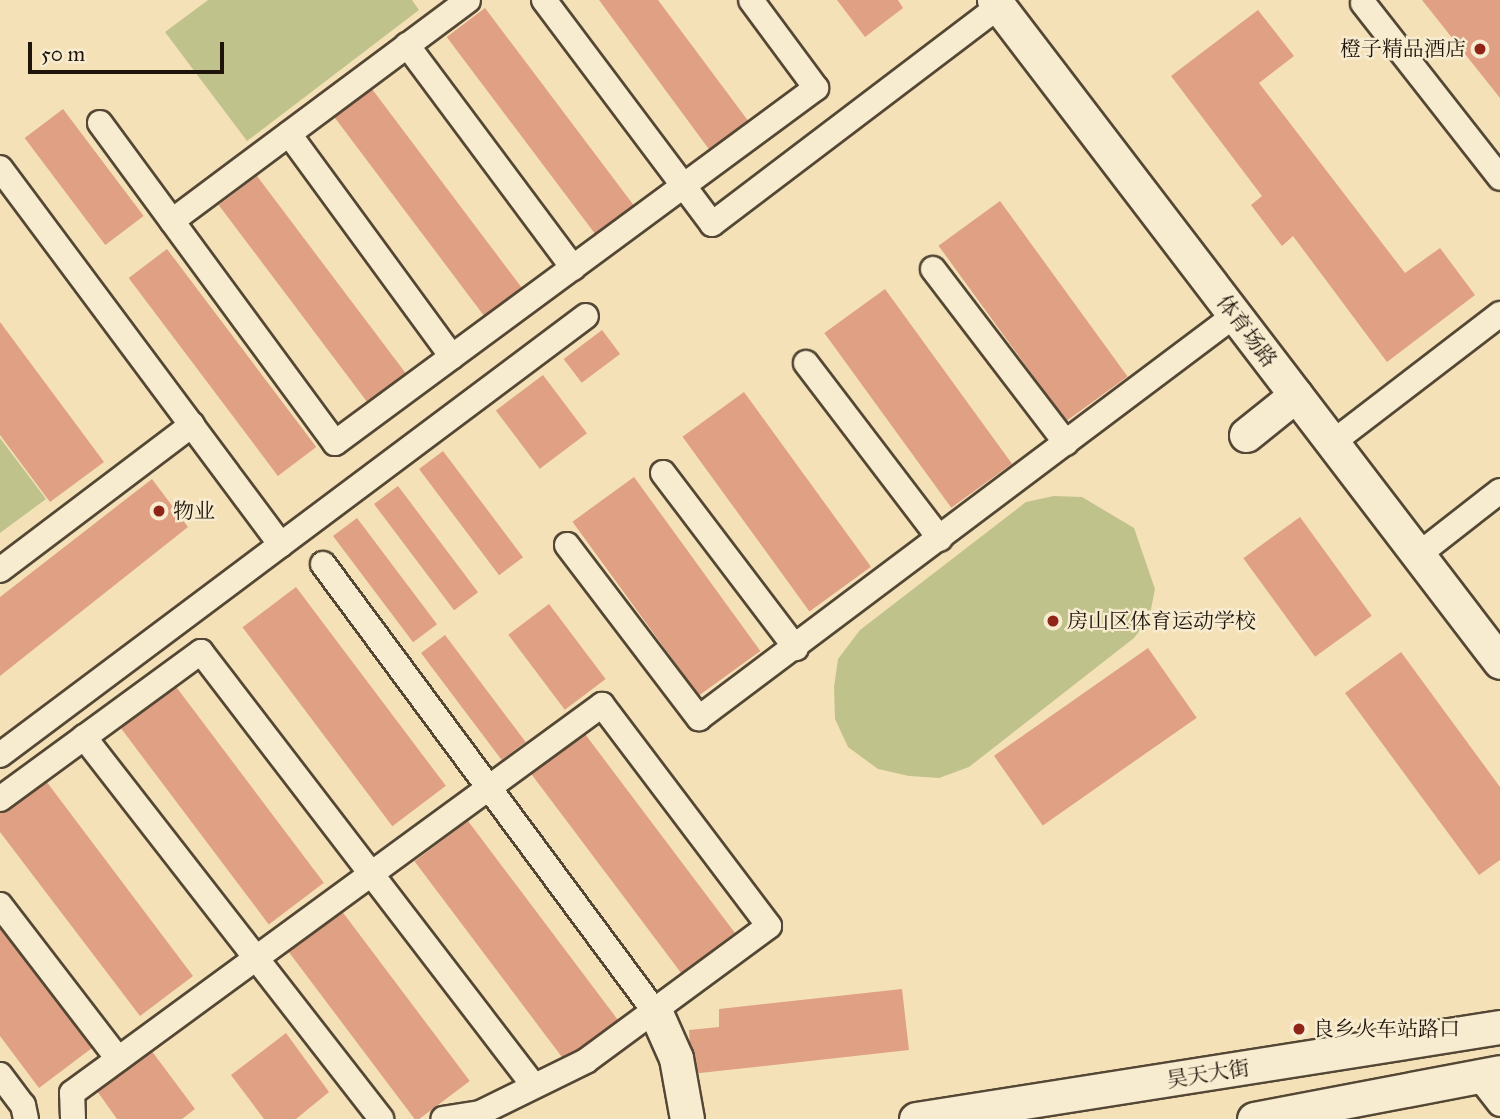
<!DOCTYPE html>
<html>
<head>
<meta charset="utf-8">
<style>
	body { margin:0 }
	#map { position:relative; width:1500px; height:1119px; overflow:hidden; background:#f5e1b7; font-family:"IM FELL Great Primer","Noto Serif SC",serif }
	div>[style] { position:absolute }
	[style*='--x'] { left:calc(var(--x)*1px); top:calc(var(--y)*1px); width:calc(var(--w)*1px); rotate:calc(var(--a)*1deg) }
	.green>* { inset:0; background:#c0c28b }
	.building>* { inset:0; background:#dfa084; transform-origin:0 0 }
	.roads { filter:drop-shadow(2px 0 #544735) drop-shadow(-2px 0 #544735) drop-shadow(0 2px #544735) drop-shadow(0 -2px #544735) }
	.street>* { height:24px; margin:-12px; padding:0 12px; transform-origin:12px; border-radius:12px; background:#f8ecd0 }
	.secondary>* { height:33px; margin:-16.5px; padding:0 16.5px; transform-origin:16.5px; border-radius:16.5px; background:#f8ecd0 }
	.dots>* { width:19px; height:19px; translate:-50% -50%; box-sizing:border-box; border:4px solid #f8ecd0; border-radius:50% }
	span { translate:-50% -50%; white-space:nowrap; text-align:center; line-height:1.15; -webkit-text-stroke:5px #f8ecd0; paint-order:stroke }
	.poi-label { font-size:21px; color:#1e140a }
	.right { translate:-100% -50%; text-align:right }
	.left { translate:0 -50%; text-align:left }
	.street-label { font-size:21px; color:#1e140a }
	.scale { position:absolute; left:28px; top:42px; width:196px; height:32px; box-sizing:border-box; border:4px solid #1e140a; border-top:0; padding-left:9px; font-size:21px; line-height:24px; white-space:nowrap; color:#1e140a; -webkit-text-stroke:5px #f8ecd0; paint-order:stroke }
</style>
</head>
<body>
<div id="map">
	<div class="green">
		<i style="clip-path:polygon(208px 0,412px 0,419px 10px,247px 141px,165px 32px)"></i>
		<i style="clip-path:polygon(0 438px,46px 499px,0 533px)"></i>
		<i style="clip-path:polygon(1054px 496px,1082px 497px,1134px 528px,1155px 589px,1149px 619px,1134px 638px,969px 767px,939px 778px,909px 776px,878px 769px,848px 747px,835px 719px,834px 687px,838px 659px,860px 630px,1026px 502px)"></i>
	</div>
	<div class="building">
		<i style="clip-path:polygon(599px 0,658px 0,749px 122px,711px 152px)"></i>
		<i style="clip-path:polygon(837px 0,898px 0,903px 8px,865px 37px)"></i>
		<i style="clip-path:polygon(1422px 0,1500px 0,1500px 98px)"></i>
		<i style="left:485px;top:8px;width:248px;height:48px;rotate:53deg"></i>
		<i style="clip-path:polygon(1258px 10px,1294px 56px,1259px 83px,1405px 273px,1440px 248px,1475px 295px,1387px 362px,1293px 236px,1282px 246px,1251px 205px,1262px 196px,1171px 76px)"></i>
		<i style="left:372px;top:89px;width:249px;height:47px;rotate:53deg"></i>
		<i style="left:63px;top:109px;width:134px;height:48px;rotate:53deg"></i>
		<i style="left:257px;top:176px;width:249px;height:48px;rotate:53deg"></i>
		<i style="left:1000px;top:201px;width:217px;height:76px;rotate:54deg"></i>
		<i style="left:167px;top:249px;width:248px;height:48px;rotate:53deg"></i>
		<i style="left:885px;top:289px;width:216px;height:75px;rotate:54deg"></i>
		<i style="clip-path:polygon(0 322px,104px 462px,50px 502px,0 435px)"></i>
		<i style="left:602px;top:330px;width:30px;height:48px;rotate:53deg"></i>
		<i style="left:543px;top:375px;width:73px;height:59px;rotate:53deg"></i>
		<i style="left:744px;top:392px;width:216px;height:76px;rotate:54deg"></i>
		<i style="left:443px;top:451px;width:133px;height:30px;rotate:53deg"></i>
		<i style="left:634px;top:477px;width:215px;height:76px;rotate:54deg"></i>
		<i style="clip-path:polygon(152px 479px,188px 527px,0 676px,0 597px)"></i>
		<i style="left:398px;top:486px;width:133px;height:30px;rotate:53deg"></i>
		<i style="left:1300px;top:517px;width:122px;height:70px;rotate:54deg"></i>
		<i style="left:357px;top:518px;width:133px;height:30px;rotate:53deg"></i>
		<i style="left:296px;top:587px;width:249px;height:67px;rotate:53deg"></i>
		<i style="left:549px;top:604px;width:94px;height:51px;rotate:53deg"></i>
		<i style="left:445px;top:635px;width:134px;height:30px;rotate:53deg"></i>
		<i style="left:1148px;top:648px;width:85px;height:188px;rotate:55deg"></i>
		<i style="clip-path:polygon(1401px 652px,1500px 787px,1500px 860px,1479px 875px,1345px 693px)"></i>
		<i style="left:174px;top:684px;width:249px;height:69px;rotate:53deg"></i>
		<i style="left:585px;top:734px;width:249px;height:67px;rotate:53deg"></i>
		<i style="clip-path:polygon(43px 777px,193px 976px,140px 1016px,0 832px,0 809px)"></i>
		<i style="left:468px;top:821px;width:249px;height:67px;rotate:53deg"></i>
		<i style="left:341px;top:910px;width:214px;height:67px;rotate:53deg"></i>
		<i style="clip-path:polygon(0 925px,92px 1048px,39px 1088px,0 1036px)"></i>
		<i style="clip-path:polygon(902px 989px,909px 1050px,691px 1074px,689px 1030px,719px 1027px,719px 1009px)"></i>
		<i style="clip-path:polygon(286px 1033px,329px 1092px,296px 1119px,264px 1119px,231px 1075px)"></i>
		<i style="clip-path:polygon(151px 1050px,195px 1109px,182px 1119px,117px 1119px,97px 1091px)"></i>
	</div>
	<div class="roads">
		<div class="street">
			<i style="--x:544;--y:0;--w:280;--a:53.1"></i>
			<i style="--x:712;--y:224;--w:360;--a:-37.2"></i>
			<i style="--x:1363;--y:3;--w:222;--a:51.9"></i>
			<i style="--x:407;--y:45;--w:278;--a:53.3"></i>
			<i style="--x:100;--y:123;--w:397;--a:53.7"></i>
			<i style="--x:335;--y:443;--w:598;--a:-36.43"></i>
			<i style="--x:816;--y:88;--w:109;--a:-126.5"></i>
			<i style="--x:289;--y:134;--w:276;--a:53.8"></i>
			<i style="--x:0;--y:168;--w:470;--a:53.3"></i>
			<i style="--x:172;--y:221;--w:369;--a:-36.7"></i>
			<i style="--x:933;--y:269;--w:219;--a:52.6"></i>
			<i style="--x:806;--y:363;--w:221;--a:52.7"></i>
			<i style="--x:1332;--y:443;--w:212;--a:-37.5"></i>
			<i style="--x:663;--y:473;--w:220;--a:52.8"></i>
			<i style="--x:567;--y:545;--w:218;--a:52.7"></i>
			<i style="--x:699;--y:718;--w:671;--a:-36.94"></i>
			<i style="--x:1418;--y:555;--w:104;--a:-38"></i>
			<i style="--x:323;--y:564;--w:559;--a:53.44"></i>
			<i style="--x:0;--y:570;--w:241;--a:-37.1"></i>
			<i style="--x:84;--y:737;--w:484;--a:52.1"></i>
			<i style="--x:0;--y:755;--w:732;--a:-36.84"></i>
			<i style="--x:0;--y:799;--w:249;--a:-36.2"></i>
			<i style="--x:201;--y:652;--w:547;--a:52.5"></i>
			<i style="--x:0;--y:905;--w:194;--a:52.5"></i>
			<i style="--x:0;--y:1075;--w:38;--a:53"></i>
			<i style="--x:23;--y:1105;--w:14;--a:78"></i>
			<i style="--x:1479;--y:1077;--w:34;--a:52"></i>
			<i style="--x:73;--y:1119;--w:26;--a:-92"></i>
			<i style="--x:72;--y:1093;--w:657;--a:-36.21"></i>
			<i style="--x:602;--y:705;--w:277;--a:52.9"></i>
			<i style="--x:769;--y:926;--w:227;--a:143.6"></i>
			<i style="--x:586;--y:1061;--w:118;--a:153.9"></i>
			<i style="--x:480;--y:1113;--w:37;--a:171"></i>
		</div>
		<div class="secondary">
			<i style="--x:994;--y:0;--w:833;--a:52.61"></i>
			<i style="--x:1246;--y:435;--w:64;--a:-38.7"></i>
			<i style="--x:656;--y:1013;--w:49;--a:66"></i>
			<i style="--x:676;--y:1058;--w:62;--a:79.8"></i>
			<i style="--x:916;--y:1119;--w:591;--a:-8.95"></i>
			<i style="--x:1254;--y:1119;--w:250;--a:-10.8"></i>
		</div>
	</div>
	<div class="dots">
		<i style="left:1480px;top:49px;background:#8f2418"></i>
		<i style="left:159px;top:511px;background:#8f2418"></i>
		<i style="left:1053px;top:621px;background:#8f2418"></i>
		<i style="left:1299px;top:1029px;background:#8f2418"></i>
	</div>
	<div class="poi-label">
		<span class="right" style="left:1466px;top:49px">橙子精品酒店</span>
		<span class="left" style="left:173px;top:511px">物业</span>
		<span class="left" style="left:1067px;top:621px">房山区体育运动学校</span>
		<span class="left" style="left:1313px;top:1029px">良乡火车站路口</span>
	</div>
	<div class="street-label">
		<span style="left:1247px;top:331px;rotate:53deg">体育场路</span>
		<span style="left:1208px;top:1074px;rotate:-9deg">昊天大街</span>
	</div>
	<div class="scale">50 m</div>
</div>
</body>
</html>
